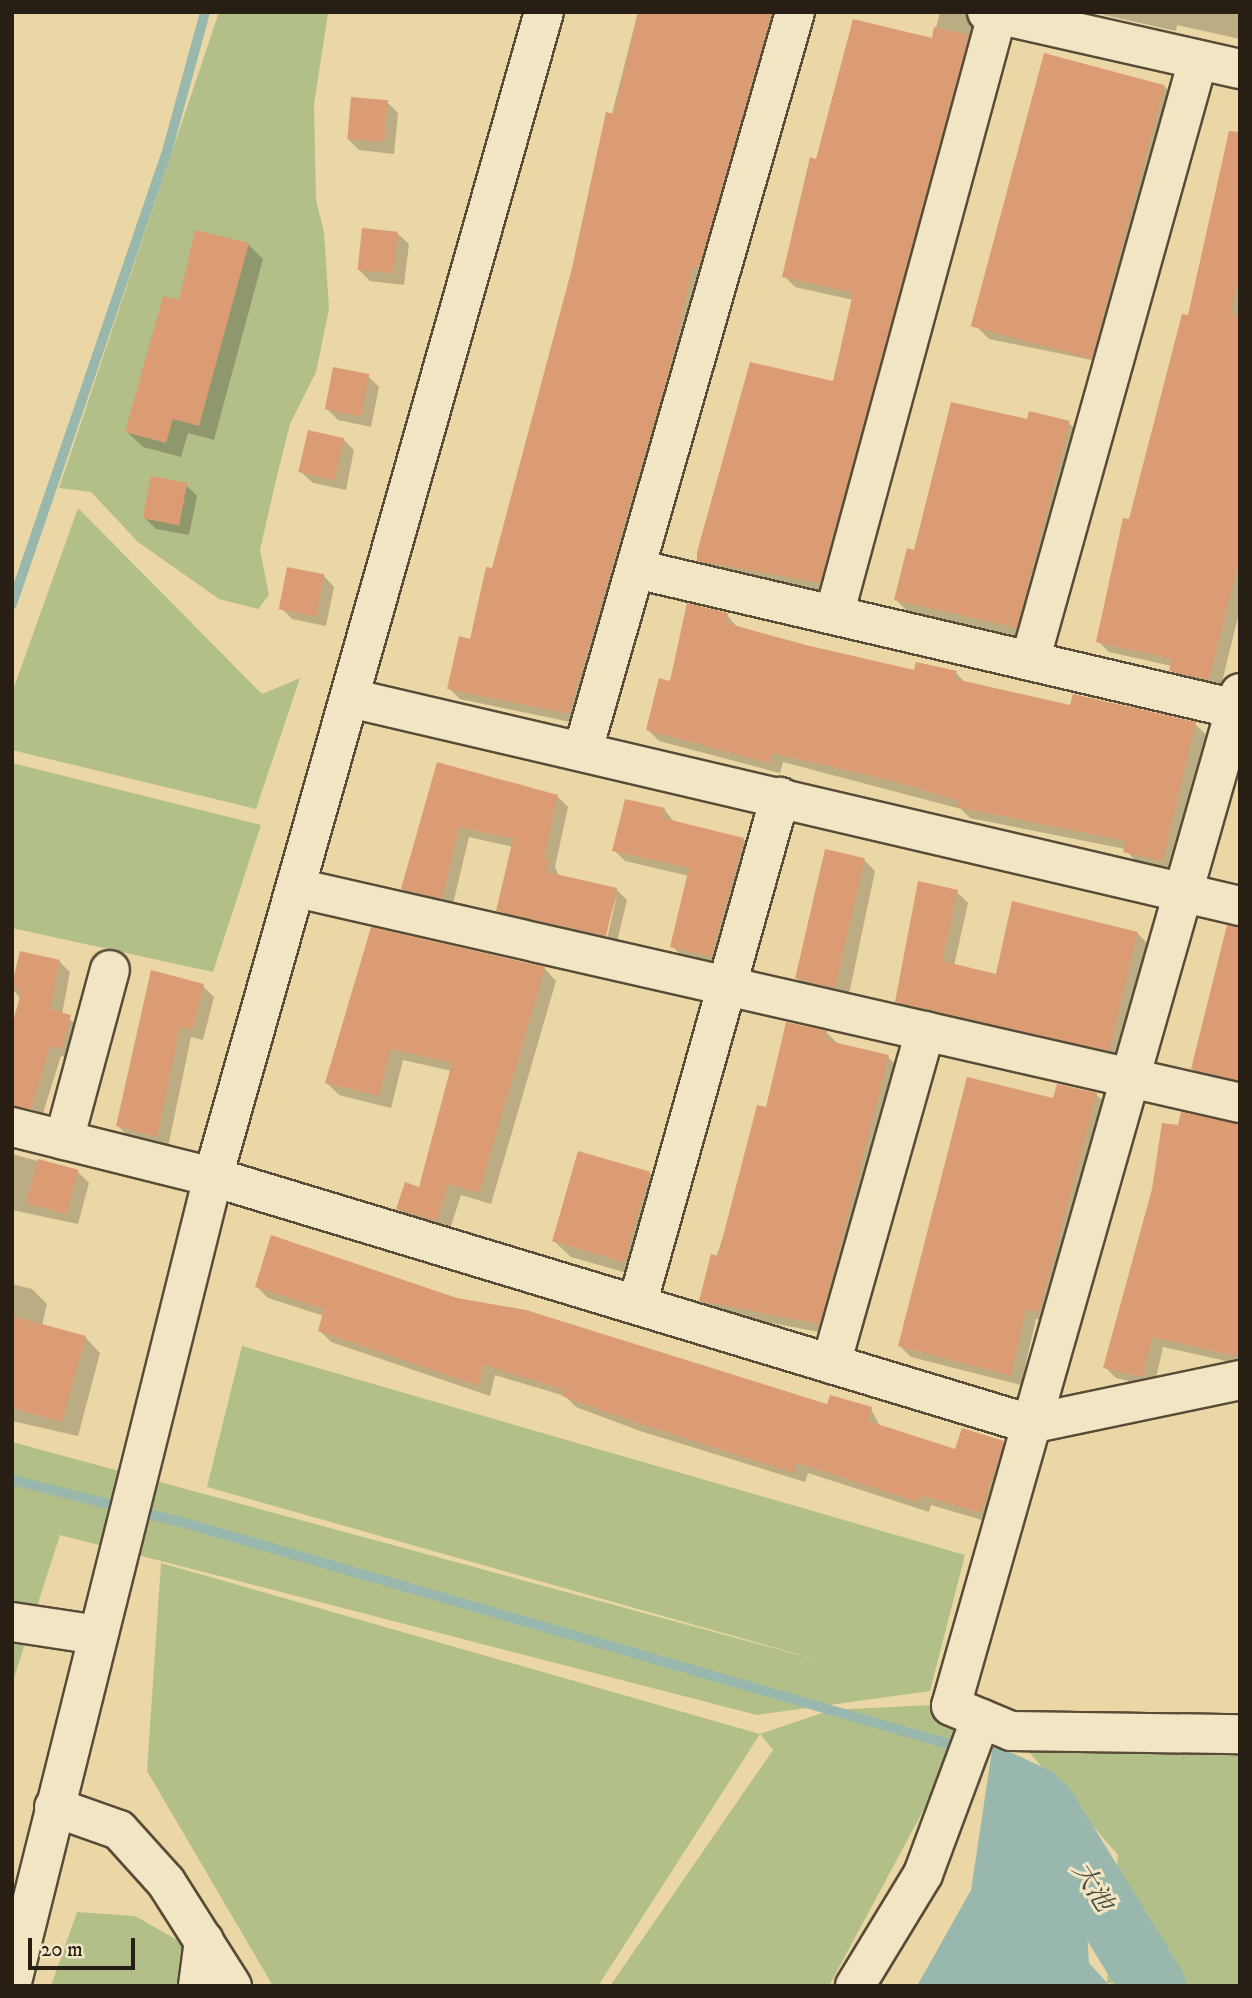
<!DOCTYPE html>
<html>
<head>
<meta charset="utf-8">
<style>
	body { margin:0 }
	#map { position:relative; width:1252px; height:1998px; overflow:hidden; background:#ead7a5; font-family:"IM FELL DW Pica","Noto Serif JP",serif }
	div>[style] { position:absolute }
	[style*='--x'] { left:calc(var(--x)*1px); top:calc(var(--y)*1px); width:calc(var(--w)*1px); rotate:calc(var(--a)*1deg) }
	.green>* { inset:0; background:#b3bf89 }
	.water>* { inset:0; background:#99b8ad }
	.shadow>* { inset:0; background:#0003 }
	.stream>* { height:10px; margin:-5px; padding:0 5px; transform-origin:5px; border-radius:5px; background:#99b8ad }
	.river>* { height:65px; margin:-32.5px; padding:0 32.5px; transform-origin:32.5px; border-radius:32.5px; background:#99b8ad }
	.building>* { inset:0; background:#dc9c73; transform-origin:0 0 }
	.roads { filter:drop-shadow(2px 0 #584c38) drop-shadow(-2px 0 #584c38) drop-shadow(0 2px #584c38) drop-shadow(0 -2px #584c38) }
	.minor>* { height:38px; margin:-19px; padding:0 19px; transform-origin:19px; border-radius:19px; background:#f1e5c4 }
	span { translate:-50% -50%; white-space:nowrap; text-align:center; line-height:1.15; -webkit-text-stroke:6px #f1e5c4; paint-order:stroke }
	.water-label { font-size:26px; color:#494c42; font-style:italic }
	.frame { position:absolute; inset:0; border:14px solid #271e14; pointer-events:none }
	.scale { position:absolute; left:28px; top:1938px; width:107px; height:32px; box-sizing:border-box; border:4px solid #271e14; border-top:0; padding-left:9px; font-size:21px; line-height:24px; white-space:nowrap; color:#271e14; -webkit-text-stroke:5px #f1e5c4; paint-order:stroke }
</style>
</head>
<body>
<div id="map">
	<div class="green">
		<i style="clip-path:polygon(219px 12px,328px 14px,314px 104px,316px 200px,324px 232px,329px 309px,316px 372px,290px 424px,275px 484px,260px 550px,269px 595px,258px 609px,219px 599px,138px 542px,91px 492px,59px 488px)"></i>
		<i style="clip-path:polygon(78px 508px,262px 694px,300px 678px,256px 809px,12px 750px,12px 693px)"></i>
		<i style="clip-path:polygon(12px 763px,261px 825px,213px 972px,12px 928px)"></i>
		<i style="clip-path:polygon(242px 1346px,965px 1555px,930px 1691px,757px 1715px,60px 1535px,12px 1684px,12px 1442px,829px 1663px,207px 1487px)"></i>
		<i style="clip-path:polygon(161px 1563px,760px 1734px,831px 1710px,930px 1705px,965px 1712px,938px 1783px,829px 1986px,610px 1986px,773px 1750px,760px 1734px,598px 1986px,273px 1986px,147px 1771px)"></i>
		<i style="clip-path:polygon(1011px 1731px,1240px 1740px,1240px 1986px,1107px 1983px,1118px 1855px)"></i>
		<i style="clip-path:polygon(77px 1912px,135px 1916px,179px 1941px,201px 1986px,51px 1986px)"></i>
	</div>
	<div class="water">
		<i style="clip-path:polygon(993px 1744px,1055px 1773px,1097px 1837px,1085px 1903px,1089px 1963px,1110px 1986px,917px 1986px,971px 1890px)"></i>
	</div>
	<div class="shadow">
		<i style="clip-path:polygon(638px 12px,784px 12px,580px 724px,460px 699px,449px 688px,471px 641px,517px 485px)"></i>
		<i style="clip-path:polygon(940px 12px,980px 12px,831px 593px,710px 571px,699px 560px,835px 383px,853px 300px,795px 287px,784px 276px,818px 161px,933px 40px)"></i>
		<i style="clip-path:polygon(1091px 12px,1240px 12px,1240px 39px,1177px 25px,1176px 31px)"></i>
		<i style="clip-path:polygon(1164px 86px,1175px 97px,1101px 362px,989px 339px,978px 328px)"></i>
		<i style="clip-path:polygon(387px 102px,398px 113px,394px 154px,359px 150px,348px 139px)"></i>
		<i style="clip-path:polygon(1240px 179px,1240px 609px,1220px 690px,1182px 681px,1172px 666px,1109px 652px,1098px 641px,1189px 317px)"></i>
		<i style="clip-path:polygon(397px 233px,409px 244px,404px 285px,370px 281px,359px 270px)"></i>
		<i style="clip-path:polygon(248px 244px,263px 259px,214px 440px,188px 433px,181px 457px,143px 447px,127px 432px,180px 302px)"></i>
		<i style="clip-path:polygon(368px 376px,379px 387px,371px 427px,338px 420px,327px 409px)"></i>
		<i style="clip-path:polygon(1028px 421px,1069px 423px,1080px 434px,1027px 638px,907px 611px,896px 600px,916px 552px)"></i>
		<i style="clip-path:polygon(343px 439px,354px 450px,346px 490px,313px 483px,301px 472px)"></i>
		<i style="clip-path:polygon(186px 485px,197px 496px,189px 535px,156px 529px,145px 518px)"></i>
		<i style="clip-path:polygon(323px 575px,334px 587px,326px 626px,292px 619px,281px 608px)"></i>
		<i style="clip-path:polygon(727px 615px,738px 628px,805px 646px,916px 672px,956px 673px,966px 683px,1071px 707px,1195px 724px,1206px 735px,1174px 871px,1136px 862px,1125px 849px,970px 818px,961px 809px,783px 762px,780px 773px,659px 741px,648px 730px,671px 683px)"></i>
		<i style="clip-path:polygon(438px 764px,557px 796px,568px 807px,555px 867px,559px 876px,616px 889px,627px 900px,616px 946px,606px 943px,617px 895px,602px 943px,509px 921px,498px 910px,513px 847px,469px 837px,452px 908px,414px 900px,403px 889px)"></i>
		<i style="clip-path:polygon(664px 809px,675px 823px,743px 839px,754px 850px,722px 967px,683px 957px,672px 946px,689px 876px,625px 861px,614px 850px)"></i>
		<i style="clip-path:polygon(864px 860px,875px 871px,848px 999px,809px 990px,798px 979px)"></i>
		<i style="clip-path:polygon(957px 892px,968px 903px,954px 966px,997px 976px,1137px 933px,1148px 944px,1119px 1061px,908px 1012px,897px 1001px)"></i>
		<i style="clip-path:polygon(1240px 945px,1240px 1090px,1204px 1080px,1193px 1069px)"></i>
		<i style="clip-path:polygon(21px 954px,59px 961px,70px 972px,62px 1014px,82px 1028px,73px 1059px,61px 1056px,43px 1113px,12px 1103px,21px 999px,13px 990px)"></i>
		<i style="clip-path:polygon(544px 968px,556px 981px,491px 1204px,461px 1195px,449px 1232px,411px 1221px,398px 1209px,420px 1189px,452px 1071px,403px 1060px,391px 1108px,339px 1095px,327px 1083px)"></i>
		<i style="clip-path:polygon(203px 986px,214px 997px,203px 1040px,191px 1037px,168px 1147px,129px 1137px,118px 1126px)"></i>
		<i style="clip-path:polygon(827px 1033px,838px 1044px,888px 1057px,899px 1068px,830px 1334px,712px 1312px,701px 1301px,767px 1109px)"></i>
		<i style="clip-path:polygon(1096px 1094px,1107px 1105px,1050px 1322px,1036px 1319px,1021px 1385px,911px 1357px,900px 1346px,1055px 1100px)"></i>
		<i style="clip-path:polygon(1240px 1125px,1240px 1364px,1163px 1347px,1154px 1387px,1116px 1378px,1105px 1367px,1179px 1127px)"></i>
		<i style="clip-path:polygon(12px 1154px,78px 1172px,89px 1183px,78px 1224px,12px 1210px)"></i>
		<i style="clip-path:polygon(649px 1173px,666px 1190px,641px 1277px,571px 1257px,554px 1241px)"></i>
		<i style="clip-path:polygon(12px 1284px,32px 1289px,47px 1304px,42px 1326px,85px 1337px,100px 1353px,78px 1436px,12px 1421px)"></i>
		<i style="clip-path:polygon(257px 1287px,457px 1300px,829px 1406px,871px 1409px,880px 1426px,956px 1451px,1003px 1443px,1014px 1454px,992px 1523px,931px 1505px,929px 1512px,808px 1473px,805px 1482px,640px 1431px,576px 1407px,565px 1396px,495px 1375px,490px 1396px,331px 1342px,320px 1331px,324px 1316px,268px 1298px)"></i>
	</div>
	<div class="stream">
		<i style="--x:12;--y:604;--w:475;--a:-71.1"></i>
		<i style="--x:166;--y:155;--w:148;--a:-74.7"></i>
		<i style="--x:12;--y:1480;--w:186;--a:14"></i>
		<i style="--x:192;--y:1525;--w:805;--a:16.16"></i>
	</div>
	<div class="river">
		<i style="--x:1043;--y:1807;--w:210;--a:58.4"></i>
	</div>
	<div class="building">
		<i style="clip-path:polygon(638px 12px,772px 12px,699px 267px,693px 266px,669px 371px,569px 714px,447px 689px,459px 636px,470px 639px,486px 567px,492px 568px,572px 268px,606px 112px,614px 114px)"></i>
		<i style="clip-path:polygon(853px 19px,932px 38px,934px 27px,969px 35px,820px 583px,697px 561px,697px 552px,750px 362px,833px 381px,853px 293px,782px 277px,810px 157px,816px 159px)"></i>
		<i style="left:1044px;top:53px;width:125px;height:283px;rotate:15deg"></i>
		<i style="left:351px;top:97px;width:37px;height:42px;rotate:5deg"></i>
		<i style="clip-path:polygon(1229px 131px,1240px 132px,1240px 274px,1230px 314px,1240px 315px,1240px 557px,1209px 680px,1169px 671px,1172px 659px,1096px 642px,1123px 518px,1129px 519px,1182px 314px,1188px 315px)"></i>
		<i style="left:362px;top:228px;width:36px;height:42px;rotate:6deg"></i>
		<i style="clip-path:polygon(195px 230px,249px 243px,199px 426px,173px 419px,166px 443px,125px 432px,163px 296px,179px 300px)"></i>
		<i style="left:333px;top:367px;width:37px;height:43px;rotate:11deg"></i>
		<i style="clip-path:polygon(951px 402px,1027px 419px,1029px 411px,1070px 421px,1017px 628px,894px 600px,907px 548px,914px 550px)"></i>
		<i style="left:308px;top:430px;width:37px;height:43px;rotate:13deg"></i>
		<i style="left:151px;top:476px;width:37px;height:43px;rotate:11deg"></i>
		<i style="left:287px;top:567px;width:38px;height:43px;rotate:11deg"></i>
		<i style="clip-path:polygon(687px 603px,728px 613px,726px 623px,806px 645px,914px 670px,916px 662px,957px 671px,955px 679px,1070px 705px,1073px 694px,1196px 722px,1163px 861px,1123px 852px,1125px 841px,957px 807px,959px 801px,896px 782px,772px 753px,769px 763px,646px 730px,659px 678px,670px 681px)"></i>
		<i style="clip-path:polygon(437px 762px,558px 795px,544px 858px,550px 860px,547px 872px,617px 888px,606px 936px,496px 911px,513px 839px,459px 827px,442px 899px,401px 889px)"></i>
		<i style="clip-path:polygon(625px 799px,665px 808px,663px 818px,744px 838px,711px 957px,670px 947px,689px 868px,612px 851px)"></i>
		<i style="left:825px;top:849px;width:41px;height:133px;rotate:13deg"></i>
		<i style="clip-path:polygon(918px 881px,958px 890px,942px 961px,996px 974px,1012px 901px,1138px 932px,1109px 1051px,895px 1002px)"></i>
		<i style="clip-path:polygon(1227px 925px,1240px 927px,1240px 1081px,1191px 1069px)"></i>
		<i style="clip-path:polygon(371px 927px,545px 967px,479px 1193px,448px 1184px,437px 1221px,396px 1209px,405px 1182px,419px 1187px,452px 1063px,391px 1049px,379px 1096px,325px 1083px)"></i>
		<i style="clip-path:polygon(20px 951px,60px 960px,50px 1009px,71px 1015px,62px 1049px,50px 1046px,31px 1109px,12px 1106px,12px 1025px,21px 993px,12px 984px)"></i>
		<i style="clip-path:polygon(151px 970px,204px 984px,192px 1030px,180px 1027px,157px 1137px,116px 1126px)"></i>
		<i style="clip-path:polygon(786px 1022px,827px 1031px,825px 1040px,889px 1055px,820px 1324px,699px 1301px,711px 1254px,718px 1256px,757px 1105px,766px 1107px)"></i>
		<i style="clip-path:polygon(967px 1077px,1053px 1098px,1057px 1084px,1097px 1093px,1039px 1312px,1026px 1309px,1011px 1376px,898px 1346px)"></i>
		<i style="clip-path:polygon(1181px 1112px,1240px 1124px,1240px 1339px,1236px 1356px,1152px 1337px,1143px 1377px,1103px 1368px,1152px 1189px,1162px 1123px,1178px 1125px)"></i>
		<i style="left:578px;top:1151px;width:75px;height:94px;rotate:16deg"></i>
		<i style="left:38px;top:1159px;width:42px;height:46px;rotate:15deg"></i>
		<i style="clip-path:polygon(271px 1235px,457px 1298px,526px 1310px,827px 1404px,830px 1395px,872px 1407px,868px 1421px,955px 1449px,962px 1428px,1004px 1441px,981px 1513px,920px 1495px,918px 1502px,797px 1463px,794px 1473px,628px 1420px,562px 1396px,565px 1390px,484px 1365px,479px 1386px,318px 1331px,324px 1309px,255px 1287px)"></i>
		<i style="clip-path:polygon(12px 1316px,86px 1336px,62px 1422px,12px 1408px)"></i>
	</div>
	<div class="roads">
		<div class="minor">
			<i style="--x:987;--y:12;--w:259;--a:12.7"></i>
			<i style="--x:636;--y:569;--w:620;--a:13.14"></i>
			<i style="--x:834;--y:615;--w:622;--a:-74.8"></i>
			<i style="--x:1030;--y:661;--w:624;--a:-74.38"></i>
			<i style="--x:1240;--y:693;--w:1053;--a:105.92"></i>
			<i style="--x:951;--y:1706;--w:65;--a:22.6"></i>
			<i style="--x:1011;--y:1731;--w:229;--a:0.8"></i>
			<i style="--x:350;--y:698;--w:914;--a:13.15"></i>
			<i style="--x:583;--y:750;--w:768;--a:-73.97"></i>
			<i style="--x:297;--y:888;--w:967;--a:12.84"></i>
			<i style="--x:12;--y:1127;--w:207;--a:14"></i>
			<i style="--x:213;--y:1177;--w:854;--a:16.82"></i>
			<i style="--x:1030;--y:1424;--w:215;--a:-11.8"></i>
			<i style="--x:64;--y:1140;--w:176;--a:-74.9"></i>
			<i style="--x:637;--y:1305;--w:528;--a:-74.28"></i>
			<i style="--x:831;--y:1364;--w:346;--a:-74.2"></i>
			<i style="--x:12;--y:1622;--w:87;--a:8.6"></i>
			<i style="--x:54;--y:1807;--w:69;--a:19.5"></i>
			<i style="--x:119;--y:1830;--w:70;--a:47.9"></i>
			<i style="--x:166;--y:1882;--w:123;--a:57.6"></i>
			<i style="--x:12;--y:1982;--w:830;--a:-75.98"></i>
			<i style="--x:213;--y:1177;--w:1211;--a:-74.14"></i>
			<i style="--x:198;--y:1986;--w:46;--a:-82.6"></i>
			<i style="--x:855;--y:1986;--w:131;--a:-58.7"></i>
			<i style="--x:923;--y:1874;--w:166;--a:-69.6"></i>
		</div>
	</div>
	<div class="water-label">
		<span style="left:1092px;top:1887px;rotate:58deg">大池</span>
	</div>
	<div class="frame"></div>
	<div class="scale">20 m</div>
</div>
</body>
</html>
